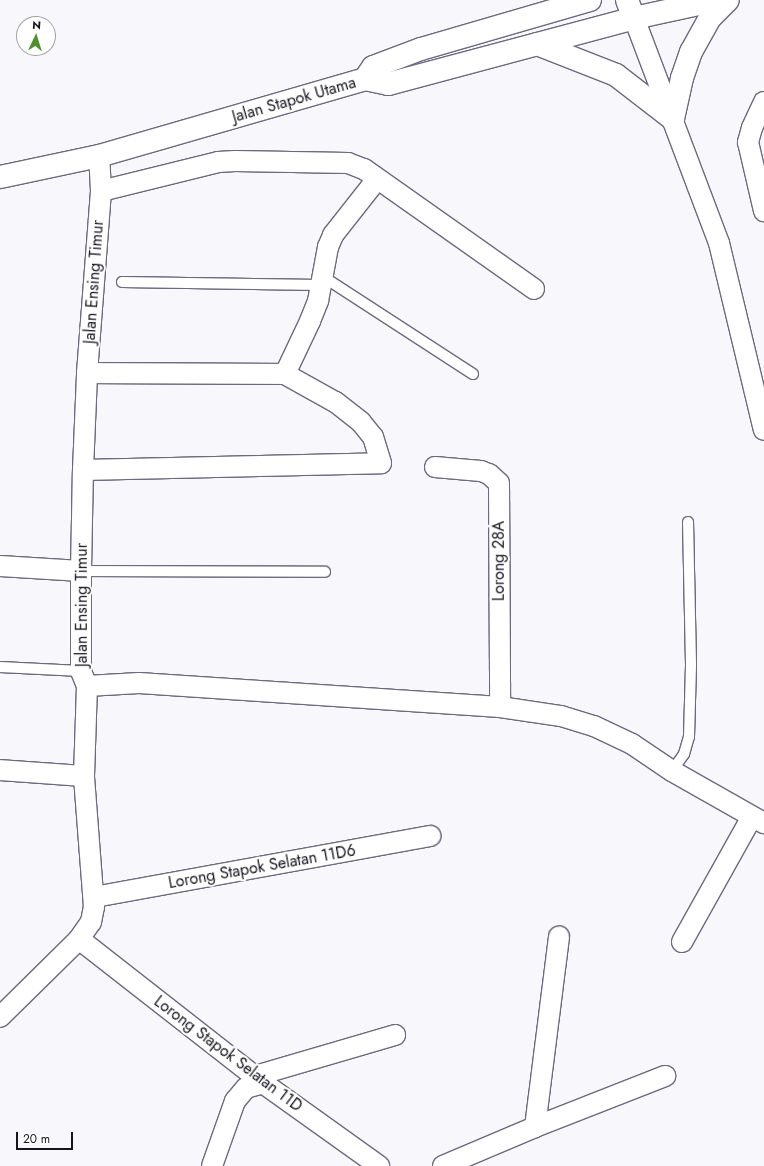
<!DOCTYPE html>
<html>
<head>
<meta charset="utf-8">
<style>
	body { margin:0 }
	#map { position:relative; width:764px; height:1166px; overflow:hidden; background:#f8f7fc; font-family:Jost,sans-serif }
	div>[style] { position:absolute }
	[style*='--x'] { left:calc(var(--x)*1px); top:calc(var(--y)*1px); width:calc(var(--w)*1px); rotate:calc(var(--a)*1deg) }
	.roads { filter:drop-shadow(1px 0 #6e697e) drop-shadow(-1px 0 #6e697e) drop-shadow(0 1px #6e697e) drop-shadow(0 -1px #6e697e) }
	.lane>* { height:10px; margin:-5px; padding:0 5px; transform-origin:5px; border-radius:5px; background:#fff }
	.street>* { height:20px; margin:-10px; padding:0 10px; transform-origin:10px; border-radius:10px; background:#fff }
	.secondary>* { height:22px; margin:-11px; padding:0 11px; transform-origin:11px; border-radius:11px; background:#fff }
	span { translate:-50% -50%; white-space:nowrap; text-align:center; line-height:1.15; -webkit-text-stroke:4px #fff; paint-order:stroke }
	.street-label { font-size:16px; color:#16141c }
	.north { position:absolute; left:16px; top:16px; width:40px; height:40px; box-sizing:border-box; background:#fff; border:1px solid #a2a1a4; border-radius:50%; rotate:4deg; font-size:11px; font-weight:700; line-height:16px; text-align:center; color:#16141c }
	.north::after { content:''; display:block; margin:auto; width:14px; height:18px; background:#528f2f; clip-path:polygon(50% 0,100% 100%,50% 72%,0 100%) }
	.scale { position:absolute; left:16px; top:1132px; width:57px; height:18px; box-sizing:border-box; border:2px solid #16141c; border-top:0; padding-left:5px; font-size:12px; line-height:14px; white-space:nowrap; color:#16141c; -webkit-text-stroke:3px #fff; paint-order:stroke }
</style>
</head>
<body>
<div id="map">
	<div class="roads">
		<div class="lane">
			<i style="--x:322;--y:276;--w:180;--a:33"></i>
			<i style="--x:122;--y:282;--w:197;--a:0.9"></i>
			<i style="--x:81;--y:571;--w:244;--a:0.2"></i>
			<i style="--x:0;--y:667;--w:81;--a:2.8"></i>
			<i style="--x:672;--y:771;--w:21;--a:-55"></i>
			<i style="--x:684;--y:754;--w:18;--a:-74"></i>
			<i style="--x:689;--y:737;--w:73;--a:-88.4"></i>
			<i style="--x:691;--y:664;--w:142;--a:-91.2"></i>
		</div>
		<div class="street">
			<i style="--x:634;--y:18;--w:241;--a:69.3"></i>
			<i style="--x:719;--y:243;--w:192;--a:76.5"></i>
			<i style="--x:764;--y:102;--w:29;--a:115"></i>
			<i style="--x:752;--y:128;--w:15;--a:106"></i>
			<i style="--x:748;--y:142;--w:71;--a:76.9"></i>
			<i style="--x:101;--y:191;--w:121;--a:-13.9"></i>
			<i style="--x:218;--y:162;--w:17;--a:-3"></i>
			<i style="--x:235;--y:161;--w:113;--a:1"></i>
			<i style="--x:348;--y:163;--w:17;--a:21"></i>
			<i style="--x:364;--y:169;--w:208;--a:35.2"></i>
			<i style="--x:285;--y:374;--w:59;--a:-64.7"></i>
			<i style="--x:310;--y:321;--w:22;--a:-68"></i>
			<i style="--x:318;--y:301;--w:55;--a:-79.5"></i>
			<i style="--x:328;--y:247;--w:13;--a:-67"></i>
			<i style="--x:333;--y:235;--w:71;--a:-51.8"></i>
			<i style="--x:435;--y:467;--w:46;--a:5"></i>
			<i style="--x:481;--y:471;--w:9;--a:21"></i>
			<i style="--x:489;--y:474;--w:13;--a:42"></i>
			<i style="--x:499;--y:483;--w:224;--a:89.7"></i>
			<i style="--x:83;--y:470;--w:298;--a:-1.3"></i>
			<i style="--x:381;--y:463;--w:27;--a:-107"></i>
			<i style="--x:373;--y:437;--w:19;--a:-129"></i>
			<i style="--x:361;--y:422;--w:33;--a:-142"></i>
			<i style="--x:335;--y:402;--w:57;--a:-150.8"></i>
			<i style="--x:285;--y:374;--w:198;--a:-179.7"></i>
			<i style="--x:0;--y:566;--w:81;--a:3.5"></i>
			<i style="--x:87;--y:686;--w:52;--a:-3.3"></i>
			<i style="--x:139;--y:683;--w:362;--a:3.8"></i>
			<i style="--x:500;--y:707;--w:62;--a:8.4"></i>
			<i style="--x:561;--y:716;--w:34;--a:17"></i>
			<i style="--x:594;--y:726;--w:42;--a:25.3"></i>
			<i style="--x:632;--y:744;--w:48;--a:34"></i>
			<i style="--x:672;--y:771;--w:106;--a:29.5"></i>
			<i style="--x:0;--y:770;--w:84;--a:4.1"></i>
			<i style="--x:94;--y:897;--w:342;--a:-10.3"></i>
			<i style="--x:79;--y:939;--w:234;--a:38"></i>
			<i style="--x:263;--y:1083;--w:143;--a:35.6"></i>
			<i style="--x:682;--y:942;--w:143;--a:-60.8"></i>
			<i style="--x:0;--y:1017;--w:111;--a:-44.6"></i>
			<i style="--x:79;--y:939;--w:21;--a:-55"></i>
			<i style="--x:91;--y:922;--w:15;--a:-79"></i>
			<i style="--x:94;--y:907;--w:131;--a:-94.4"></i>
			<i style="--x:84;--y:776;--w:90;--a:-88.1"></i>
			<i style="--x:87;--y:686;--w:16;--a:-112"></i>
			<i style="--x:81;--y:671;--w:100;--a:-90"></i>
			<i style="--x:81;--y:571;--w:101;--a:-88.9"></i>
			<i style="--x:83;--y:470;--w:97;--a:-87.6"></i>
			<i style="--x:87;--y:373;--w:183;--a:-85.6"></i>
			<i style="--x:101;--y:191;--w:35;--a:-93"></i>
			<i style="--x:255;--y:1076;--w:146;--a:-16.3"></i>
			<i style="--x:535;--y:1127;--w:192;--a:-82.8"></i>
			<i style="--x:212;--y:1166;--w:69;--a:-70.5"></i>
			<i style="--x:235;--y:1101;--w:17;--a:-50"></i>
			<i style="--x:246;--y:1088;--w:18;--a:-16"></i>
			<i style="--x:443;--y:1166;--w:100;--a:-23"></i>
			<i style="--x:535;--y:1127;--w:140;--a:-21.4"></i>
		</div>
		<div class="secondary">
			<i style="--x:627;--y:0;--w:19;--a:69"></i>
			<i style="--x:537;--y:44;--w:85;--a:21.4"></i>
			<i style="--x:616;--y:75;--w:72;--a:37.7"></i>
			<i style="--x:673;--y:119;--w:42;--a:-77.6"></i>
			<i style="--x:682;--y:78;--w:28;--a:-71"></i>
			<i style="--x:691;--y:52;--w:39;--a:-61"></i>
			<i style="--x:710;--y:18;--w:25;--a:-45"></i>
			<i style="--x:365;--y:79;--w:14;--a:-56"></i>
			<i style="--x:373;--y:67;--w:51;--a:-20.6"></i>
			<i style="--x:421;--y:49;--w:176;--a:-16.2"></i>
			<i style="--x:0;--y:177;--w:101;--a:-12"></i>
			<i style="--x:99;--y:156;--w:277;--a:-16.1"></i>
			<i style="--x:365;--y:79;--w:24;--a:12"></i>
			<i style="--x:388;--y:84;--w:255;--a:-15"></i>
			<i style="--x:634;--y:18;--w:85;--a:-12.2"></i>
		</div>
	</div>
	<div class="street-label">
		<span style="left:294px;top:100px;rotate:-16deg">Jalan Stapok Utama</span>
		<span style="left:94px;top:282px;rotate:-86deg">Jalan Ensing Timur</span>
		<span style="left:499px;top:561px;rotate:-90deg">Lorong 28A</span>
		<span style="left:82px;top:605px;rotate:-90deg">Jalan Ensing Timur</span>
		<span style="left:262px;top:867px;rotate:-10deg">Lorong Stapok Selatan 11D6</span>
		<span style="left:228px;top:1054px;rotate:37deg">Lorong Stapok Selatan 11D</span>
	</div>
	<div class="north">N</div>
	<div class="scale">20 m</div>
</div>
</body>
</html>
